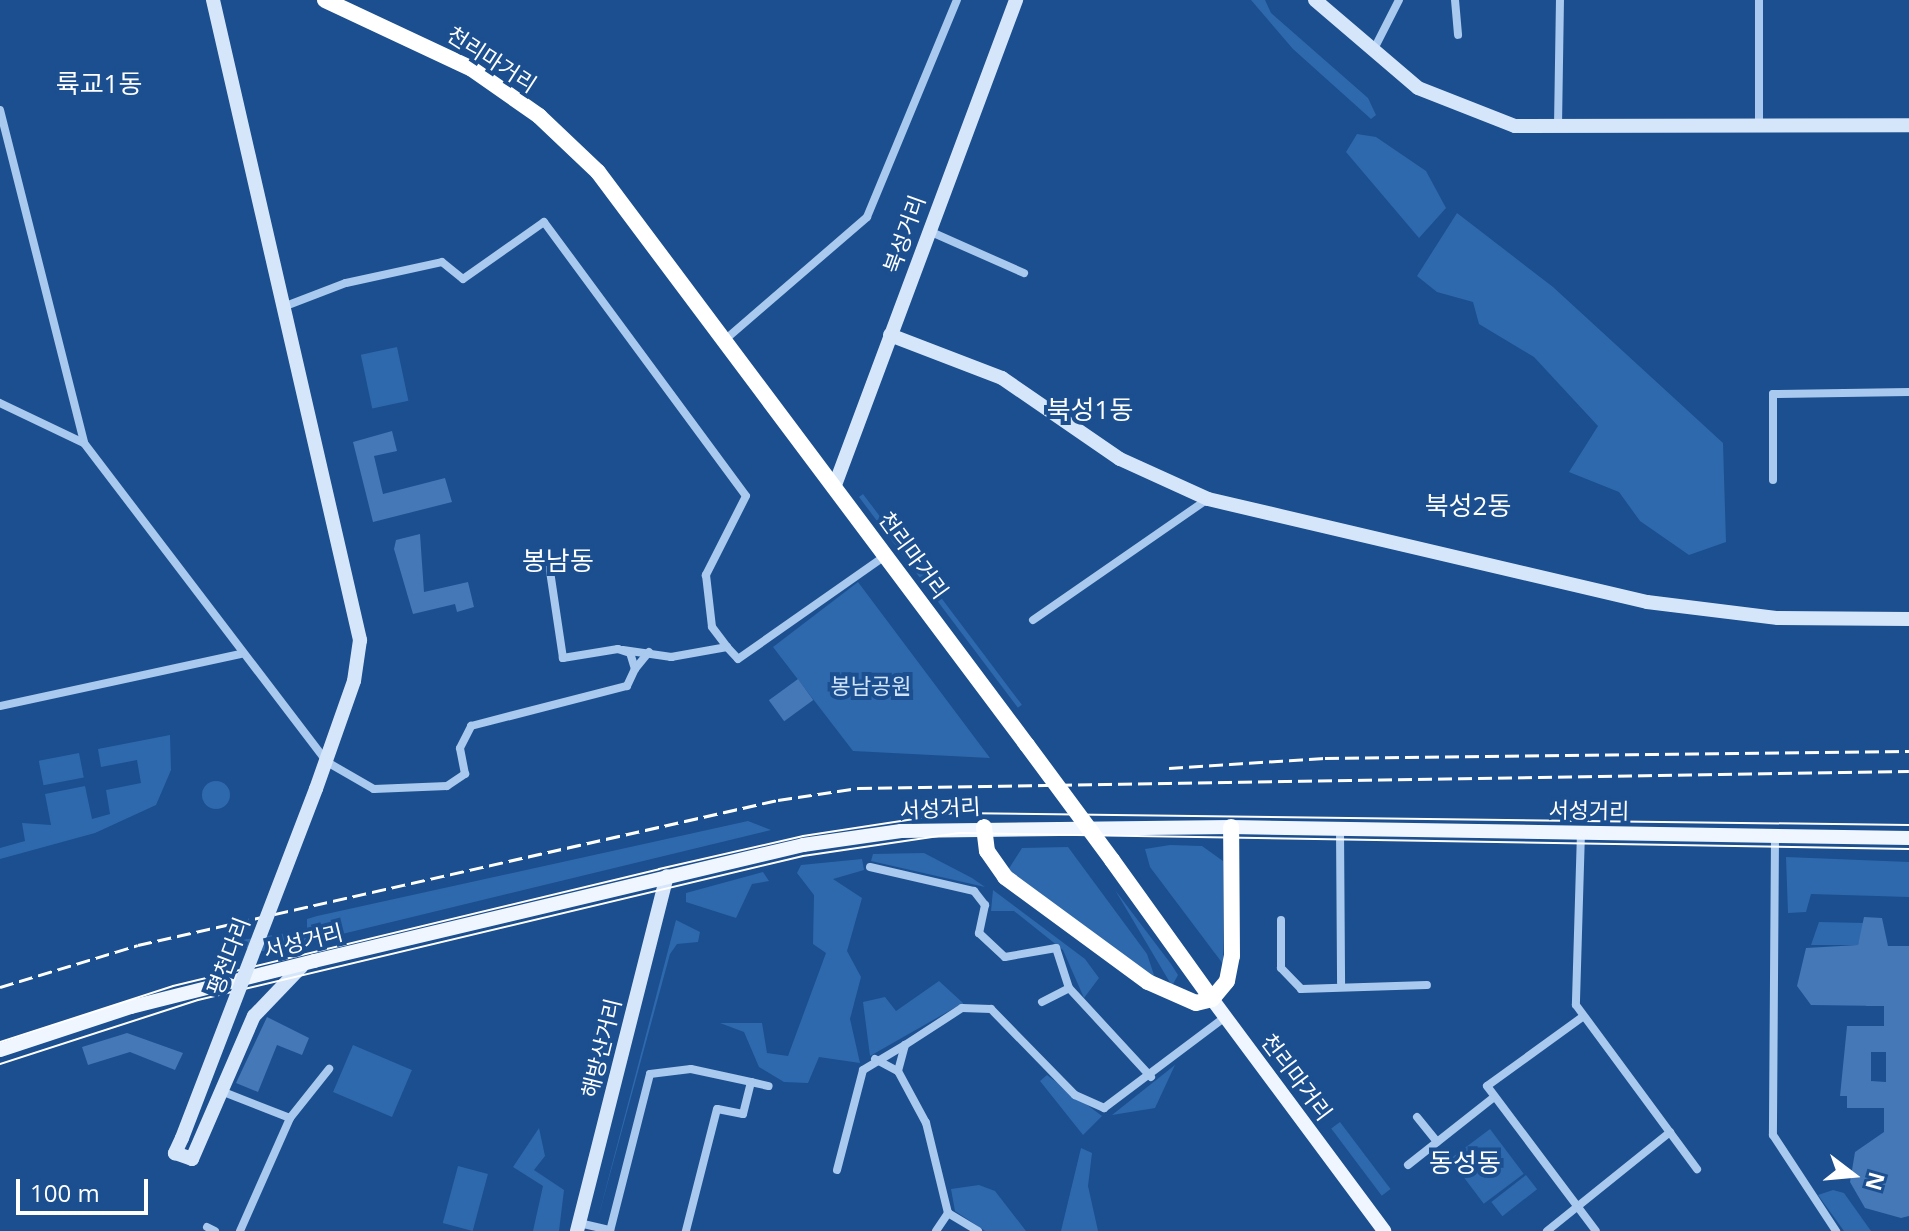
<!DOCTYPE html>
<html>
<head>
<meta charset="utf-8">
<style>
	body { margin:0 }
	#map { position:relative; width:1909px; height:1231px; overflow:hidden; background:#1b4f8f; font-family:"Open Sans","Noto Sans KR",sans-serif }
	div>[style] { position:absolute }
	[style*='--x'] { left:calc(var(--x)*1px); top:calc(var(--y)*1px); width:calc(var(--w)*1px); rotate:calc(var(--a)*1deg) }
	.green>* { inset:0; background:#2e69ad; transform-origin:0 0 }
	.round { border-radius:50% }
	.building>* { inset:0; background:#4478b7; transform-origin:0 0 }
	.street>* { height:8px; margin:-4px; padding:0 4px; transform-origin:4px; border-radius:4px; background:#a9c9ee }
	.secondary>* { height:14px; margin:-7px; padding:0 7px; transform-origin:7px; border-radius:7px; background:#d6e6fa }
	.primary>* { height:14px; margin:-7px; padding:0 7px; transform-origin:7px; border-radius:7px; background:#f0f6ff }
	.highway>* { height:16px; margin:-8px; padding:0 8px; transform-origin:8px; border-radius:8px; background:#fff }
	.tram>* { height:2px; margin:-1px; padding:0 1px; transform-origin:1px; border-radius:1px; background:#fff }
	.rail>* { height:3px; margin-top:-1.5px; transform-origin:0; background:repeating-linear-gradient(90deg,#fff 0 14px,transparent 0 20px) }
	.secondary-bridge>* { height:14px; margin:-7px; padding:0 7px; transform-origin:7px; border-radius:7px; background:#d6e6fa }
	.highway-bridge>* { height:16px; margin:-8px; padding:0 8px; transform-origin:8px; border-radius:8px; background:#fff }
	span { translate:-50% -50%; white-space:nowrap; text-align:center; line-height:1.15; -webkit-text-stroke:8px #1b4f8f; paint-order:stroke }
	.street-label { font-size:22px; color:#fff }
	.park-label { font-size:22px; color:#cfe3fa }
	.quarter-label { font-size:26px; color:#fff }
	.north { position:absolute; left:1813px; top:1135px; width:80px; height:80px; -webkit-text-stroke:6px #1b4f8f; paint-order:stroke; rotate:106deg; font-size:22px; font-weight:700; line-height:32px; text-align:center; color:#fff }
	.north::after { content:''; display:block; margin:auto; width:28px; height:36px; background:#fff; clip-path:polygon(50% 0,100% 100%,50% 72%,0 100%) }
	.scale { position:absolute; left:16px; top:1179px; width:132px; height:36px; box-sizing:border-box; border:4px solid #fff; border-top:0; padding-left:10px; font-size:24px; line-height:28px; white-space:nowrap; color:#fff; -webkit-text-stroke:6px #1b4f8f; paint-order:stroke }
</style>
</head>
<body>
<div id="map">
	<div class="green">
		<i style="clip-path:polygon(1251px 0,1265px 0,1271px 13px,1368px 98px,1376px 115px,1371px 119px,1293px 49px)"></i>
		<i style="clip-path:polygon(1357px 134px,1376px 137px,1426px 171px,1446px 208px,1419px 238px,1346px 152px)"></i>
		<i style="clip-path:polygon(1457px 213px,1553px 287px,1723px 443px,1726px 542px,1689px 555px,1640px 521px,1619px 492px,1569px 472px,1598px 426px,1534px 357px,1479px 324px,1473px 302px,1437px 292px,1417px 276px)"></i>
		<i style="left:397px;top:347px;width:55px;height:37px;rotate:78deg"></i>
		<i style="left:863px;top:494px;width:264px;height:5px;rotate:53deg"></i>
		<i style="clip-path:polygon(858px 582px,990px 758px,853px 751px,773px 647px)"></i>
		<i style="clip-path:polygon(170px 735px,171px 770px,156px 805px,95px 833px,0 859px,0 848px,25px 841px,22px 823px,51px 825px,45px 794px,85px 786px,92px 819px,110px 814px,106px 790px,141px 783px,137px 760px,101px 767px,98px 749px)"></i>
		<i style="left:79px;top:753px;width:25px;height:41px;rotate:79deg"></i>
		<i class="round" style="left:202px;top:781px;width:28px;height:28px"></i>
		<i style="clip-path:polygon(748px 821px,771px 830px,268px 952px,239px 947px,241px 940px,307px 930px,307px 919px,317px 916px)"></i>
		<i style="clip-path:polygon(1170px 845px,1202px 846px,1223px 861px,1223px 964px,1150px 867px,1145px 849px)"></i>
		<i style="clip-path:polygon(1068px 847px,1147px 954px,1155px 978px,1008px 870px,1022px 848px)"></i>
		<i style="clip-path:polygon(924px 853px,972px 878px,985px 887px,871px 861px,873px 854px)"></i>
		<i style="clip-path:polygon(1786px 857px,1909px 862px,1909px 897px,1811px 894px,1806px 912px,1788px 913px)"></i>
		<i style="clip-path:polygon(862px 859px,864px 870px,833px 879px,862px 898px,847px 951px,861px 977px,850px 1019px,860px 1063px,819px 1057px,808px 1083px,784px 1082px,759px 1067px,744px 1032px,720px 1023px,762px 1023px,767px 1053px,788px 1056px,826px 953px,813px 944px,814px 895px,797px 873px,801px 865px)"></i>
		<i style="clip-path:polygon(763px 872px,769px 881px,752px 884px,736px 918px,686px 902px,686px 893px)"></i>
		<i style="clip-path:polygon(993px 890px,1085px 959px,1099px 978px,1084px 998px,1063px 950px,1014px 911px,991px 911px)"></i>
		<i style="clip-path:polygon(1115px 890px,1171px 964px,1178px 975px,1172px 986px)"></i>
		<i style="clip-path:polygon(676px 920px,700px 932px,698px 942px,677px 944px,670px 954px,597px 1222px)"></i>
		<i style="clip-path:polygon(1819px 922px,1864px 923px,1858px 945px,1811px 945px)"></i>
		<i style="clip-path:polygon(939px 981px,963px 1003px,870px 1056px,863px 1002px,885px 997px,896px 1011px)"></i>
		<i style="left:353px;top:1045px;width:64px;height:51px;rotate:23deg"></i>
		<i style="clip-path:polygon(1175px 1065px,1155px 1108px,1112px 1115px)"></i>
		<i style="clip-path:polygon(1047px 1075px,1102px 1116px,1083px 1135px,1040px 1081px)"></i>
		<i style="left:1340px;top:1122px;width:84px;height:11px;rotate:53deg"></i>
		<i style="clip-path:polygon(539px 1128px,545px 1156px,534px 1170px,564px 1190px,559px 1231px,533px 1231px,543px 1186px,513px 1167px)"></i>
		<i style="left:1490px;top:1129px;width:56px;height:50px;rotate:53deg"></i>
		<i style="clip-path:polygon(1081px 1148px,1092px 1153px,1088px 1186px,1098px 1231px,1061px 1231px)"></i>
		<i style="left:458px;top:1166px;width:31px;height:59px;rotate:15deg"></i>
		<i style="left:1526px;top:1175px;width:18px;height:44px;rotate:52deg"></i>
		<i style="clip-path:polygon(979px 1185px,995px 1191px,1026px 1231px,985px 1231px,955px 1211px,951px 1189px)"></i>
		<i style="clip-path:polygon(1833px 1190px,1844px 1193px,1871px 1231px,1844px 1231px,1818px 1195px)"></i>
	</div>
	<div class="building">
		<i style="clip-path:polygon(392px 431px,397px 451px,374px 456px,383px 494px,445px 478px,452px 502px,373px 522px,353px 442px)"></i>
		<i style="clip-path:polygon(420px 534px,424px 592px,468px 582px,474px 607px,457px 612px,455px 604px,413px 614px,394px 549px,396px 540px)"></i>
		<i style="left:798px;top:679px;width:26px;height:36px;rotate:54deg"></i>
		<i style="clip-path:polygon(evenodd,1864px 917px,1882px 918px,1888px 946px,1909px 946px,1909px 1216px,1901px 1218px,1865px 1208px,1850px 1182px,1855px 1152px,1884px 1132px,1884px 1108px,1847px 1108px,1847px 1096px,1840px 1096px,1847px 1026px,1884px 1026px,1884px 1006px,1811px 1005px,1797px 986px,1806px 948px,1858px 945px,1864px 917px,1871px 1052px,1886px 1052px,1886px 1082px,1871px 1081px,1871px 1052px)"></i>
		<i style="clip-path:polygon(267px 1017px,309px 1038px,302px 1055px,277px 1045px,258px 1092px,236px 1083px)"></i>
		<i style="clip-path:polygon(127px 1033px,183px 1053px,175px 1070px,130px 1052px,88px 1065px,82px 1047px)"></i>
	</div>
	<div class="street">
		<i style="--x:1455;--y:0;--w:35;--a:85"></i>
		<i style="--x:1759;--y:0;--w:126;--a:90"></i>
		<i style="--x:1373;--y:51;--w:57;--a:-63"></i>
		<i style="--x:0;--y:110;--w:343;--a:75.8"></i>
		<i style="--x:84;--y:443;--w:401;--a:52.7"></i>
		<i style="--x:327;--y:762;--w:54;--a:29.9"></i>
		<i style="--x:374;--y:789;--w:73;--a:-2.4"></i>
		<i style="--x:447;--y:786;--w:22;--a:-34"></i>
		<i style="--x:465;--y:774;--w:26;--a:-101"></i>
		<i style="--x:460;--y:748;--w:25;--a:-63"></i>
		<i style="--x:471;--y:726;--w:161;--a:-14.4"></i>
		<i style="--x:627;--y:686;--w:19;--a:-65"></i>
		<i style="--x:635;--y:669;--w:17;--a:-107"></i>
		<i style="--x:630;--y:653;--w:13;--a:-162"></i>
		<i style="--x:618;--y:649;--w:56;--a:170.7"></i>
		<i style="--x:563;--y:658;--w:95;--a:-98.5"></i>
		<i style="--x:1558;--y:126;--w:126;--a:-89.1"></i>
		<i style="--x:929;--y:231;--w:104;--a:23.9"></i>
		<i style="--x:283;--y:307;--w:67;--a:-20.9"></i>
		<i style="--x:346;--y:283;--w:98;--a:-12.3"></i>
		<i style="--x:442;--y:262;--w:27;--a:39"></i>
		<i style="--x:463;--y:279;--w:99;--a:-35.1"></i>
		<i style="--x:544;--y:222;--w:340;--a:53.6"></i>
		<i style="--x:746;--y:496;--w:89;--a:116.9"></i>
		<i style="--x:706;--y:575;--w:52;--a:83.4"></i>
		<i style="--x:712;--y:627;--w:25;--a:53"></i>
		<i style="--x:727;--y:338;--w:185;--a:-40.8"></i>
		<i style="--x:867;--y:217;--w:235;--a:-67.5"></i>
		<i style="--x:0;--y:403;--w:93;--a:25.5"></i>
		<i style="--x:1773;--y:480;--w:86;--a:-90"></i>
		<i style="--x:1773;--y:394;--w:136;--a:-0.8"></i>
		<i style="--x:1033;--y:620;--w:213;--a:-34.7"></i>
		<i style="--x:623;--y:650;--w:49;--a:8.3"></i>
		<i style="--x:671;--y:657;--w:57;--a:-10.1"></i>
		<i style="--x:727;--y:647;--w:16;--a:47"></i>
		<i style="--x:738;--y:659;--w:179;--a:-35"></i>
		<i style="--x:635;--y:669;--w:22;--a:-51"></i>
		<i style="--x:0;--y:706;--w:246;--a:-12.2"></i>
		<i style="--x:1340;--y:829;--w:154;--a:89.6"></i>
		<i style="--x:1581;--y:832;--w:173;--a:91.7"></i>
		<i style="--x:1576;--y:1005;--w:204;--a:53.6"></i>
		<i style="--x:1775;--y:836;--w:299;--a:90.4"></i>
		<i style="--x:1773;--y:1135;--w:115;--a:56.7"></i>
		<i style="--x:870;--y:867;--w:107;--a:13"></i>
		<i style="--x:974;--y:891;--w:18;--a:52"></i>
		<i style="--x:985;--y:905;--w:29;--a:102"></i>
		<i style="--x:979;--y:933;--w:35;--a:43"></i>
		<i style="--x:1005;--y:957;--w:52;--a:-10"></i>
		<i style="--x:1056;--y:948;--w:42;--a:72"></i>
		<i style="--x:1069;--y:988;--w:121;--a:47.3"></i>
		<i style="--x:1281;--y:920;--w:48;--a:90"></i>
		<i style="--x:1281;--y:968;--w:29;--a:46"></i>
		<i style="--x:1301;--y:989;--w:126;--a:-1.8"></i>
		<i style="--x:1042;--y:1002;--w:30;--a:-27"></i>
		<i style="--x:1581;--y:1018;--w:116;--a:144.1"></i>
		<i style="--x:1487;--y:1086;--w:181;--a:53.1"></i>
		<i style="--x:875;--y:1059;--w:26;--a:28"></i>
		<i style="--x:751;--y:1082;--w:18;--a:13"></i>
		<i style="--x:221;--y:1091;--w:74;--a:21.4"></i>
		<i style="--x:1417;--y:1117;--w:32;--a:51"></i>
		<i style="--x:1408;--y:1165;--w:110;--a:-38.3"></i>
		<i style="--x:837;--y:1170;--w:103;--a:-75.4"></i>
		<i style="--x:863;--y:1070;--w:49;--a:-30.8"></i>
		<i style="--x:948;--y:1213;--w:35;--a:31"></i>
		<i style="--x:579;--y:1223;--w:32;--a:13"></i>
		<i style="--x:207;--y:1227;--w:9;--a:27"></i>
		<i style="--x:240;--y:1231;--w:124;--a:-66.1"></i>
		<i style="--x:290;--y:1118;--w:63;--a:-51.5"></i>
		<i style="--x:610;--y:1231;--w:162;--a:-75.7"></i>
		<i style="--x:650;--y:1074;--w:41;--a:-7"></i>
		<i style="--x:691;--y:1069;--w:61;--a:12.2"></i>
		<i style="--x:751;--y:1082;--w:33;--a:104"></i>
		<i style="--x:743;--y:1114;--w:26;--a:-169"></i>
		<i style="--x:717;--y:1109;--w:126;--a:104.3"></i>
		<i style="--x:936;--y:1231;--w:22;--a:-56"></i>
		<i style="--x:948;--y:1213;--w:93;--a:-103.7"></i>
		<i style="--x:926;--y:1123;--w:59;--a:-118.3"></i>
		<i style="--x:898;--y:1071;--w:27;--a:-75"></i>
		<i style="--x:905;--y:1045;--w:68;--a:-33"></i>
		<i style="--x:962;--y:1008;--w:29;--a:2"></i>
		<i style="--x:991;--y:1009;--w:120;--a:45.7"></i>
		<i style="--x:1075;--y:1095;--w:32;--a:24"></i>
		<i style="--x:1104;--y:1108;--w:151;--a:-36.9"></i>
		<i style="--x:1547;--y:1231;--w:158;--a:-38.8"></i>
	</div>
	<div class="secondary">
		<i style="--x:213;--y:0;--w:657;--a:77.06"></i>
		<i style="--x:360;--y:640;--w:41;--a:98.3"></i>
		<i style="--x:354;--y:681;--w:114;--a:109.4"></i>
		<i style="--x:1315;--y:0;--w:135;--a:40.5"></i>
		<i style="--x:1418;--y:88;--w:104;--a:21.4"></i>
		<i style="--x:1515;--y:126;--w:394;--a:-0.1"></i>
		<i style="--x:890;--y:335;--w:120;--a:21"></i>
		<i style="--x:1002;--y:378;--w:143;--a:34.5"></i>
		<i style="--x:1120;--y:459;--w:97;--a:24.4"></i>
		<i style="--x:1208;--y:499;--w:451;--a:13.2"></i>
		<i style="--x:1647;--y:602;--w:132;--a:7"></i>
		<i style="--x:1778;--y:618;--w:131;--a:0.4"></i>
		<i style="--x:835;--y:485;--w:518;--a:-69.53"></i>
		<i style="--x:182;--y:1138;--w:17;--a:115"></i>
		<i style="--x:175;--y:1153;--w:18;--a:19"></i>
		<i style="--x:192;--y:1159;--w:156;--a:-66.6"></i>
		<i style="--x:254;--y:1016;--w:69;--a:-46.2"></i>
		<i style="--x:577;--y:1231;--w:366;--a:-75.8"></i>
	</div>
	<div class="primary">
		<i style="--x:1212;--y:999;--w:289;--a:53.4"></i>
		<i style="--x:0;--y:1050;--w:138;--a:-18.2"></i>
		<i style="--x:131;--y:1007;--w:189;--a:-14.1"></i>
		<i style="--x:314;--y:961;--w:503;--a:-13.34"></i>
		<i style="--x:803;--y:845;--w:99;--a:-8.1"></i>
		<i style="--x:901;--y:831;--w:330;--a:-0.7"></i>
		<i style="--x:1231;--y:827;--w:678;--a:0.93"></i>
	</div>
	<div class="highway">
		<i style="--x:325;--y:0;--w:162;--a:25.1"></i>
		<i style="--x:472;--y:69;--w:82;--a:35"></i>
		<i style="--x:539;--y:116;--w:81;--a:43.5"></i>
		<i style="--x:598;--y:172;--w:716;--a:53.18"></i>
		<i style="--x:984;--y:827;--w:24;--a:83"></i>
		<i style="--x:987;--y:851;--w:32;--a:55"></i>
		<i style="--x:1005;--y:877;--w:177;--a:36.3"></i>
		<i style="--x:1148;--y:982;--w:52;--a:23.6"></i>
		<i style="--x:1196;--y:1003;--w:16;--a:-14"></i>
		<i style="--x:1212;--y:999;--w:23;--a:-50"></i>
		<i style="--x:1227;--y:981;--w:25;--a:-79"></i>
		<i style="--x:1232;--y:956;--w:129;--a:-90.4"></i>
		<i style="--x:1112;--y:860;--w:171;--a:54.3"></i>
	</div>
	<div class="tram">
		<i style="--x:0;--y:1042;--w:182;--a:-17.9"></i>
		<i style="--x:173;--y:986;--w:500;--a:-13.5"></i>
		<i style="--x:659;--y:869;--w:148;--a:-12.9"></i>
		<i style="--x:803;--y:836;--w:152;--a:-8.7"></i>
		<i style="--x:953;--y:813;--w:956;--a:0.72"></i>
		<i style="--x:0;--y:1064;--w:208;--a:-17.9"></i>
		<i style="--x:198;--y:1000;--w:622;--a:-13.39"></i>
		<i style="--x:803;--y:856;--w:158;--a:-8.4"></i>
		<i style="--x:959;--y:833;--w:950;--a:0.96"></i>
	</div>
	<div class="rail">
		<i style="--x:1169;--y:768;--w:156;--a:-3.7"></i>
		<i style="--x:1325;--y:758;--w:584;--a:-0.69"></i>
		<i style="--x:0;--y:987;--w:144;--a:-16.9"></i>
		<i style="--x:138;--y:945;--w:656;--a:-12.77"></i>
		<i style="--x:778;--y:800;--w:81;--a:-8.5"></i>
		<i style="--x:858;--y:788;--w:1051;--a:-0.93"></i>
	</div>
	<div class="secondary-bridge">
		<i style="--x:182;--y:1138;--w:374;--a:-69"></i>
	</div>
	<div class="highway-bridge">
		<i style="--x:1027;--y:745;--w:143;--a:53.5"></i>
	</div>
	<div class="street-label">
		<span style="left:492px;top:59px;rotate:33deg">천리마거리</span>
		<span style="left:904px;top:234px;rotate:-70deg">북성거리</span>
		<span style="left:914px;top:555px;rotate:54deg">천리마거리</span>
		<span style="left:940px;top:808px;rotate:-3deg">서성거리</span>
		<span style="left:1589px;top:810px;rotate:1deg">서성거리</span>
		<span style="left:303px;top:941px;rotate:-14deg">서성거리</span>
		<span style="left:228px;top:956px;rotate:-69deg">평천다리</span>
		<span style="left:601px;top:1048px;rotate:-76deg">해방산거리</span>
		<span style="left:1297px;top:1077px;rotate:53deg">천리마거리</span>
	</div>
	<div class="park-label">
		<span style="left:871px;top:686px">봉남공원</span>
	</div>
	<div class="quarter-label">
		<span style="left:99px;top:84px">륙교1동</span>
		<span style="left:1090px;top:410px">북성1동</span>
		<span style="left:1468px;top:506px">북성2동</span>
		<span style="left:558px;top:561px">봉남동</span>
		<span style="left:1465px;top:1163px">동성동</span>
	</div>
	<div class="north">N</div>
	<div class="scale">100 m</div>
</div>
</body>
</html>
